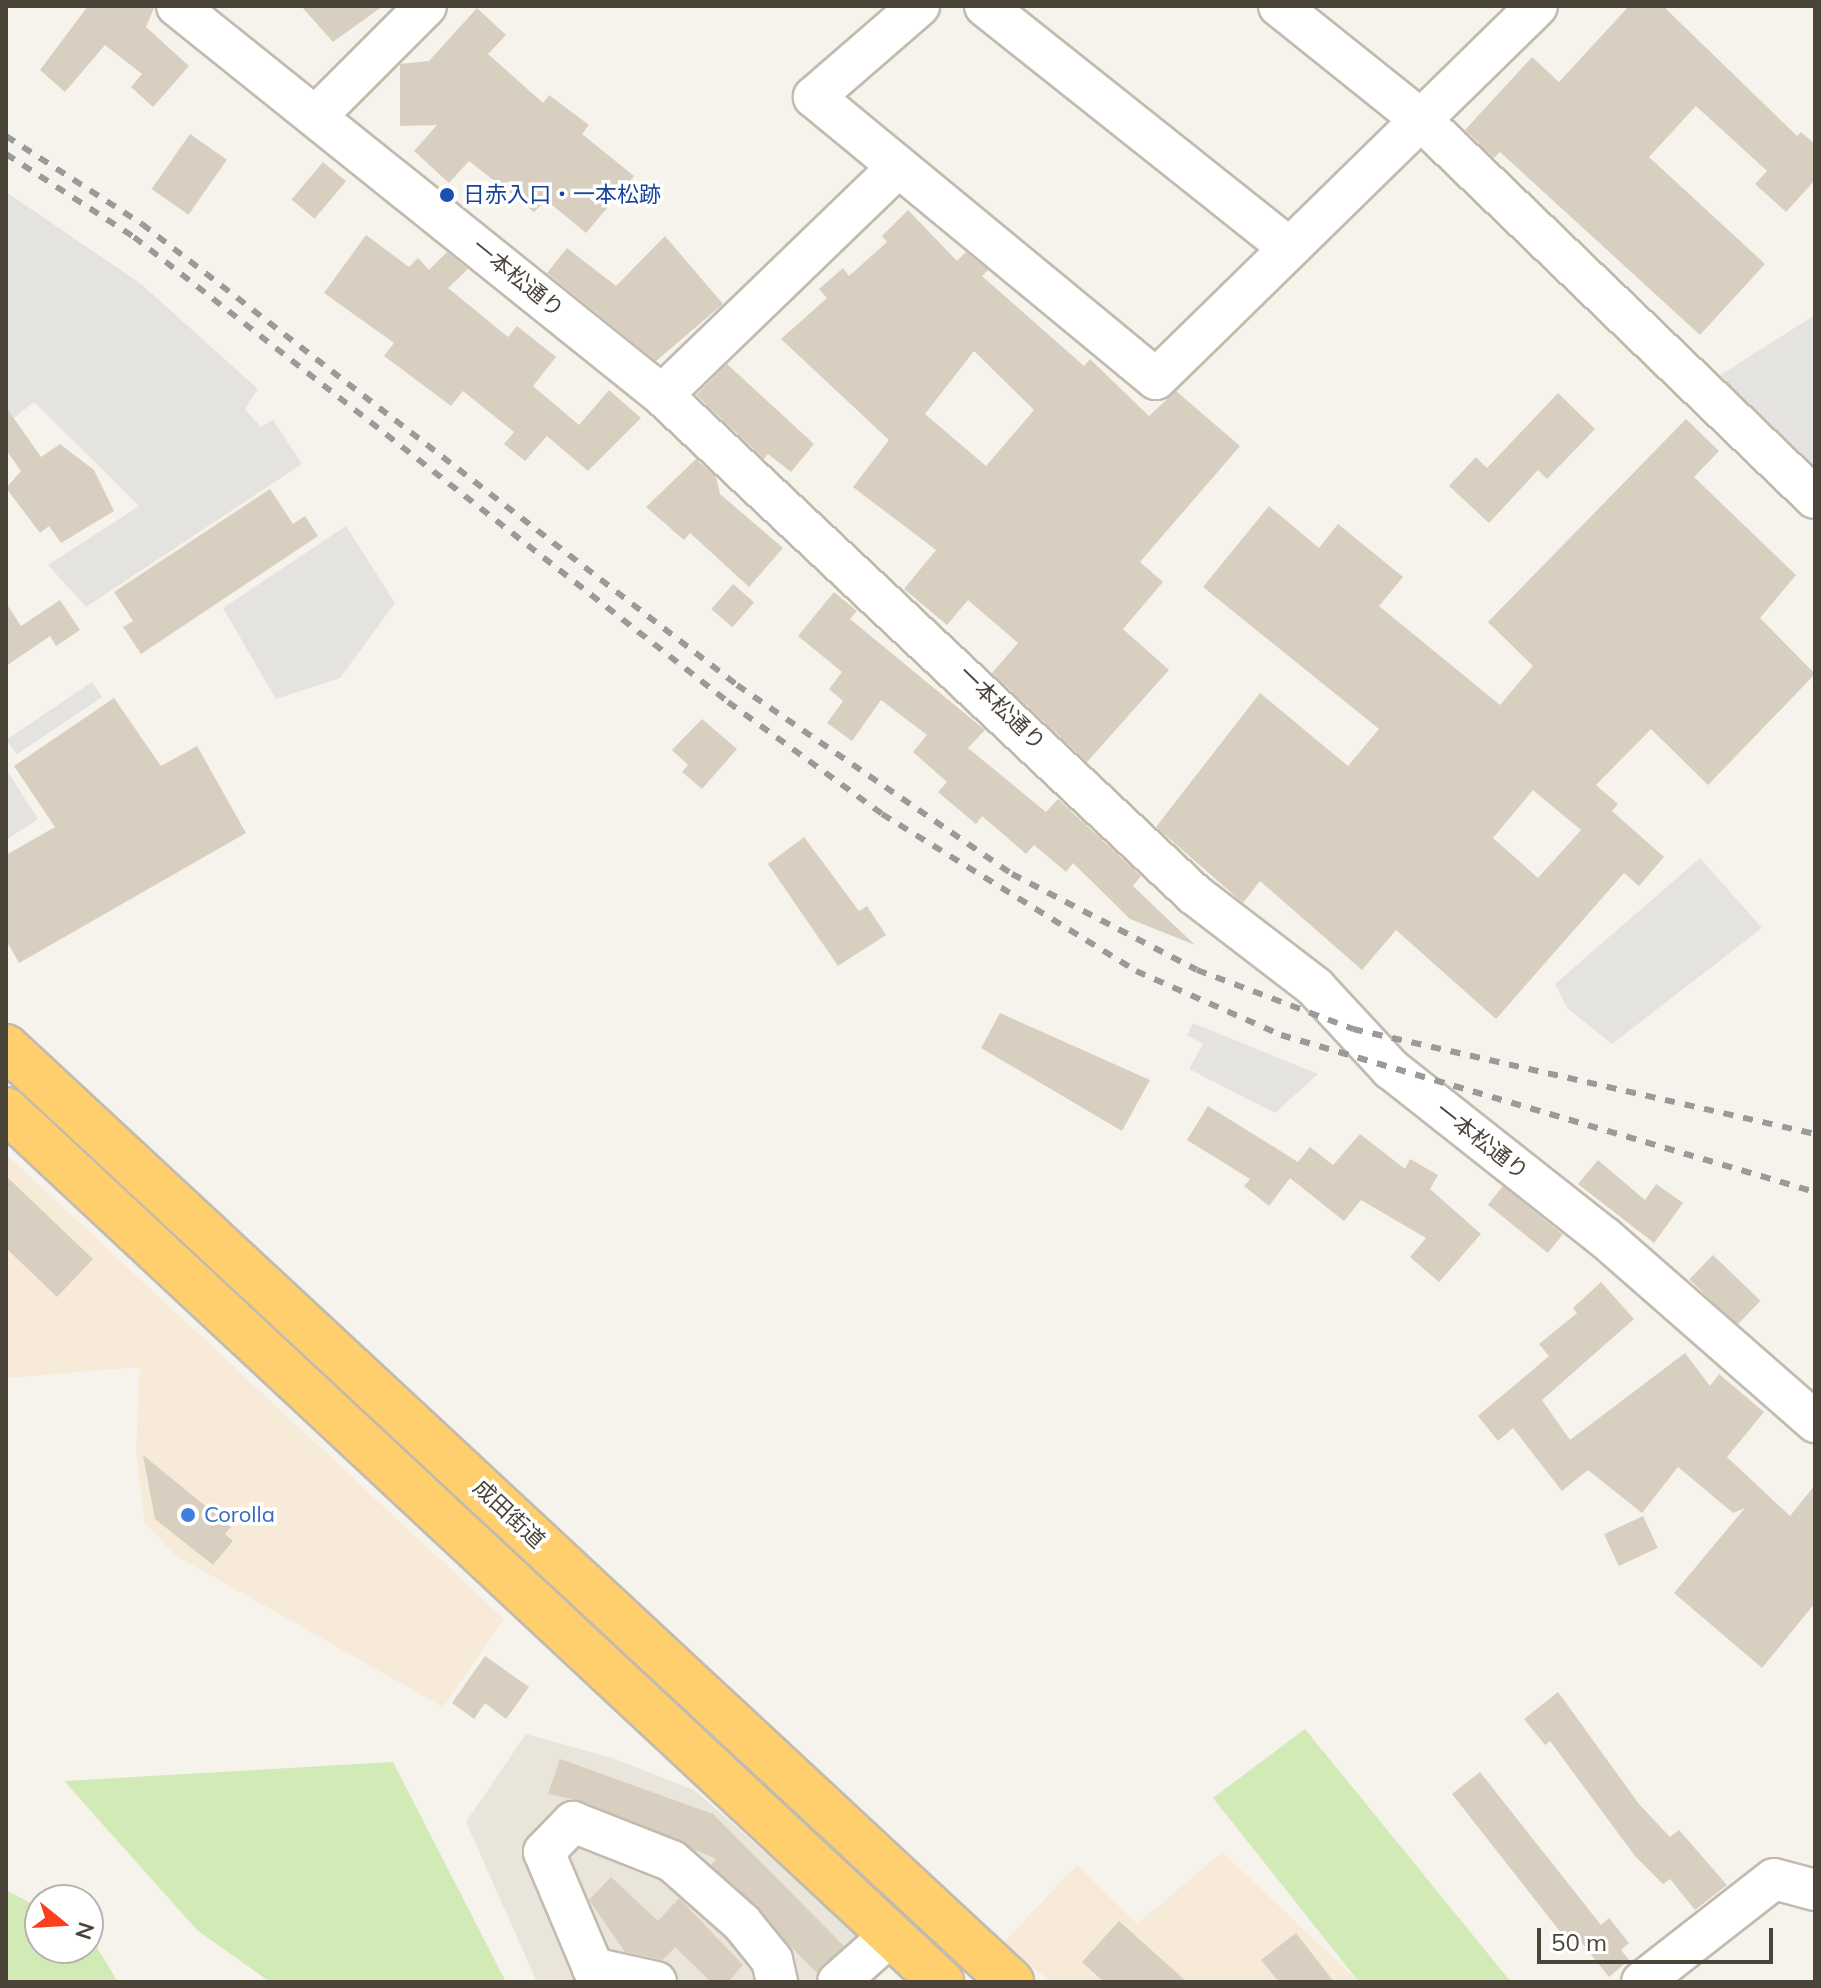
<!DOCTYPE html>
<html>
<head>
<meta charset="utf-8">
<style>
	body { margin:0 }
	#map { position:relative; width:1821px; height:1988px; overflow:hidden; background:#f6f3ec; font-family:Mulish,"Noto Sans JP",sans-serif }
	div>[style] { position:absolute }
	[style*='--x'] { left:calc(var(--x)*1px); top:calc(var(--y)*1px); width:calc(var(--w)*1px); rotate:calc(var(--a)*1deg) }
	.residential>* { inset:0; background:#eae5da }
	.commercial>* { inset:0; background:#f7ead8 }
	.green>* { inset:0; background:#d2eab5 }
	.parking>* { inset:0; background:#e5e3e0; transform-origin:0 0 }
	.building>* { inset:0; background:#d8cfc1; transform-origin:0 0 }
	.roads { filter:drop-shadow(2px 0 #c2bbae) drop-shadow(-2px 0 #c2bbae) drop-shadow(0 2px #c2bbae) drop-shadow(0 -2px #c2bbae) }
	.minor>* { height:40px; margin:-20px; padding:0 20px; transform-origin:20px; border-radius:20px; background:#fff }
	.highway>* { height:44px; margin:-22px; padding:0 22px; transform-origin:22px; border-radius:22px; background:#ffcf6e }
	.rail>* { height:6px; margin-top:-3px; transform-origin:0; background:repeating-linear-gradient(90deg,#9a9a9a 0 10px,transparent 0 20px) }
	.dots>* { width:22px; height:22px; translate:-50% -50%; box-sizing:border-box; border:4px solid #fff; border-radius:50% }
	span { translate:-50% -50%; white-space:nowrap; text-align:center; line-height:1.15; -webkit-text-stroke:7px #fff; paint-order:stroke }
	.transit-label { font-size:22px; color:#164399 }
	.left { translate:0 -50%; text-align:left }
	.street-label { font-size:22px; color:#4b4439 }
	.shop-label { font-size:22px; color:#366cbe }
	.frame { position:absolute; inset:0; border:8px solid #4b4439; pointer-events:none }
	.north { position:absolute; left:24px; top:1884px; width:80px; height:80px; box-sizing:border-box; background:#fff; border:2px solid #b7b4b0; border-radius:50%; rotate:108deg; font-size:22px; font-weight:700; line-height:32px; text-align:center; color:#4b4439 }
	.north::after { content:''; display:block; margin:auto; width:28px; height:36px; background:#fc3f1d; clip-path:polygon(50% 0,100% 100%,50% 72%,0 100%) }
	.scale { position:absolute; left:1537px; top:1928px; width:236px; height:36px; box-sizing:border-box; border:4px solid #4b4439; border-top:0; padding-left:10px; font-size:24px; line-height:28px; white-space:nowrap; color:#4b4439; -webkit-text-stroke:6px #fff; paint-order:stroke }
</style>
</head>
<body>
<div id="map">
	<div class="residential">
		<i style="clip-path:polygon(526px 1734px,609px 1757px,694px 1790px,888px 1959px,876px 1982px,537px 1982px,466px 1822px)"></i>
	</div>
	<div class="commercial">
		<i style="clip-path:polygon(6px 1154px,504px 1619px,443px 1707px,175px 1555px,145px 1523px,136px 1450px,140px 1367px,6px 1378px)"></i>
		<i style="clip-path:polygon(1222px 1852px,1359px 1982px,1051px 1982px,1003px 1943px,1077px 1865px,1137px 1924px)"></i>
	</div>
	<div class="green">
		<i style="clip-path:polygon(1305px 1729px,1511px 1982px,1359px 1982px,1213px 1798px)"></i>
		<i style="clip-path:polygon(393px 1762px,506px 1982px,270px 1982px,197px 1930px,64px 1781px)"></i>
		<i style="clip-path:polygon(6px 1890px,40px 1908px,40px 1948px,88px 1948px,88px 1933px,118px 1982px,6px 1982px)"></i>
	</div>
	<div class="parking">
		<i style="clip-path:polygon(6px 192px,141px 284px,258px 389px,245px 409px,261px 427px,273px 420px,302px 464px,86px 607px,48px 565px,139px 506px,34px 402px,6px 424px)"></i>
		<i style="clip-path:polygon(1815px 315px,1815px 477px,1714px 379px)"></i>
		<i style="clip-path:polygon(346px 526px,395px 603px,340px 678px,276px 699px,223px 608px)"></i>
		<i style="left:92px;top:682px;width:18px;height:103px;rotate:56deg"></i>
		<i style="clip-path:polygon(6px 769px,38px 819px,6px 840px)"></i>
		<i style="clip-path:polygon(1700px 858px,1762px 928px,1612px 1044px,1567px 1008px,1555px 984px)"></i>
		<i style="clip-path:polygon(1193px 1023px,1318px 1074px,1275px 1113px,1189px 1069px,1203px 1044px,1187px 1035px)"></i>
	</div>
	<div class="building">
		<i style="clip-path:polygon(88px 6px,155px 6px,146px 27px,189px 66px,153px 107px,131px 87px,142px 74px,105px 45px,65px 92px,40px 70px)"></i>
		<i style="clip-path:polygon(301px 6px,383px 6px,333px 42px)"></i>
		<i style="clip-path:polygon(1629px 6px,1663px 6px,1797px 136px,1801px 132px,1815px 144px,1815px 180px,1786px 212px,1755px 184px,1767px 171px,1696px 106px,1649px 157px,1765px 264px,1700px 335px,1500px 152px,1494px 158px,1465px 130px,1532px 57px,1559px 82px)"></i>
		<i style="clip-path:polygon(477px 8px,506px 35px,488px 54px,543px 103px,549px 95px,589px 125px,582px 134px,634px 176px,586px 233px,546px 200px,534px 212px,469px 161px,449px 183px,414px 151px,437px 125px,400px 126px,400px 64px,429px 61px)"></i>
		<i style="left:190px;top:134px;width:45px;height:67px;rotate:35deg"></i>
		<i style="left:323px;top:162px;width:30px;height:49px;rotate:40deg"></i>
		<i style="clip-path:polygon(evenodd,908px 210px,957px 261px,966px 252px,988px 270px,982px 276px,1084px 366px,1090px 359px,1149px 416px,1176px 391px,1240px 446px,1140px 562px,1163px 582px,1123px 629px,1169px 670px,1087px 762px,992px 673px,1018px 643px,968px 600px,947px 625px,904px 589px,936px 550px,853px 487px,889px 440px,781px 339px,827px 298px,819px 289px,843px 268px,849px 276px,887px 242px,882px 236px,908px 210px,974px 351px,1034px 410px,986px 466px,925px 414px,974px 351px)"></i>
		<i style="clip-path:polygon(366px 235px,409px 267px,418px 258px,429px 270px,447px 252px,468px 269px,448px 288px,508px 337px,517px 326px,556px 357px,533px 386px,579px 425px,609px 390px,641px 418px,588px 471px,547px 436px,525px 461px,504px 444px,514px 432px,463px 391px,451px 406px,384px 356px,394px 343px,324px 293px)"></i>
		<i style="clip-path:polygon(665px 236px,723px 304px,656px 361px,547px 273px,567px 248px,616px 286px)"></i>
		<i style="clip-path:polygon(727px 364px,814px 444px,791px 472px,768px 454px,764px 459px,696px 395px)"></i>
		<i style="clip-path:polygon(1558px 393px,1595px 429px,1547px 479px,1538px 470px,1489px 523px,1449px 486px,1476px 457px,1487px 468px)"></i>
		<i style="clip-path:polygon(6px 407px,41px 457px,60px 444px,94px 470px,114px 511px,61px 543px,49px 526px,40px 533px,6px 488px,21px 471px,6px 450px)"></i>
		<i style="clip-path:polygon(evenodd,1686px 419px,1719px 451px,1694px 477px,1796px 575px,1760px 618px,1815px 674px,1708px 785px,1651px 729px,1596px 785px,1618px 804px,1612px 811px,1664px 857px,1639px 886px,1624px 873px,1496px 1019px,1396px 930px,1362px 970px,1260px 881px,1243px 903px,1156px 827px,1260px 693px,1348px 766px,1379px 729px,1203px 587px,1269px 506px,1319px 548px,1338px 524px,1403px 577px,1379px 606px,1500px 705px,1533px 666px,1488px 622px,1686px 419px,1533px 790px,1581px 830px,1538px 878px,1493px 838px,1533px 790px)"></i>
		<i style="clip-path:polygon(696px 459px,716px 477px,720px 494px,783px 548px,749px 587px,690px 533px,684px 540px,646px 507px)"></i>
		<i style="clip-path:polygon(270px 489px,293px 524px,305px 516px,318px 536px,141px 654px,123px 627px,133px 621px,114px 592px)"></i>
		<i style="left:733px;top:584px;width:28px;height:33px;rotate:41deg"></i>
		<i style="clip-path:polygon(834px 592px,857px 611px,850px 619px,985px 730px,968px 748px,1046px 812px,1058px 799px,1141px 876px,1133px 886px,1195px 945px,1130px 919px,1073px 863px,1066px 872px,1034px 845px,1026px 854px,982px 816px,976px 824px,938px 792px,947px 782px,913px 752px,927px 735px,881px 700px,852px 741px,827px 723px,843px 701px,829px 689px,842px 672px,798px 636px)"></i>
		<i style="clip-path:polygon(60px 600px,80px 630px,56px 646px,50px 636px,6px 666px,6px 603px,21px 626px)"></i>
		<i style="clip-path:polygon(114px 698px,161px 766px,197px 746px,246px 833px,19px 963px,6px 940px,6px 855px,55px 827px,14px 766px)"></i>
		<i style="clip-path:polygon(702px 719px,737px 749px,702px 789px,682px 772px,688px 765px,672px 750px)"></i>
		<i style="clip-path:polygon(804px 837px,859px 911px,867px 906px,886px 935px,838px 966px,768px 864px)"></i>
		<i style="clip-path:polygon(1000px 1013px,1150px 1080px,1122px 1131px,981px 1048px)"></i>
		<i style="clip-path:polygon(1208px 1106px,1298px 1162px,1310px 1147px,1333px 1165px,1360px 1134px,1405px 1169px,1410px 1159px,1438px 1175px,1430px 1189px,1481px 1234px,1439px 1282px,1410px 1257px,1426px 1238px,1361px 1200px,1344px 1221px,1290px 1178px,1269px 1206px,1244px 1186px,1250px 1179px,1187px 1140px)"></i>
		<i style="clip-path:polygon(1598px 1160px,1645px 1200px,1656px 1184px,1683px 1203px,1654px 1243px,1578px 1184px)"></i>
		<i style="clip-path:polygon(6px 1176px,93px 1259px,57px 1297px,6px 1248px)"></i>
		<i style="left:1503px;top:1186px;width:77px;height:24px;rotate:39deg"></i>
		<i style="left:1713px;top:1255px;width:66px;height:34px;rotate:44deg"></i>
		<i style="clip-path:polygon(1601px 1282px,1634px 1319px,1542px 1400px,1570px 1440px,1685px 1353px,1710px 1386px,1719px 1374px,1764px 1412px,1727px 1457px,1790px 1516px,1815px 1485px,1815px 1603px,1762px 1668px,1674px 1593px,1745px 1508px,1733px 1513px,1678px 1467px,1642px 1513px,1588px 1470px,1562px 1491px,1513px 1428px,1498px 1441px,1478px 1416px,1549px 1356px,1539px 1344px,1577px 1313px,1573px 1308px)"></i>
		<i style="clip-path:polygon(143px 1455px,231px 1527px,225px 1534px,233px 1541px,213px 1565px,155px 1519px)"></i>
		<i style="left:1643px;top:1516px;width:35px;height:43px;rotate:65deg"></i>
		<i style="clip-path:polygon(485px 1656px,529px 1687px,506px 1719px,485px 1703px,474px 1719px,452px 1703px)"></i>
		<i style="clip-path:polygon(1558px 1692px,1639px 1804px,1670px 1837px,1679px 1830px,1727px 1885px,1695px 1910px,1670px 1879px,1663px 1884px,1635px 1856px,1550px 1741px,1545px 1745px,1524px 1719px)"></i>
		<i style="clip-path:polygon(560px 1759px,713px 1814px,844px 1946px,817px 1973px,711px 1865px,716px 1859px,581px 1801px,548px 1794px)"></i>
		<i style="clip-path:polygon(1480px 1772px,1601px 1925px,1609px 1918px,1629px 1943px,1621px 1950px,1629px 1960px,1609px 1977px,1577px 1937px,1569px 1943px,1452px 1794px)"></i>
		<i style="clip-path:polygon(611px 1877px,658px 1921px,679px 1898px,743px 1965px,728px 1982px,711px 1982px,675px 1947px,663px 1960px,625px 1952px,589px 1900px)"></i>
		<i style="clip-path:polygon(1119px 1921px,1187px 1982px,1104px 1982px,1082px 1962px)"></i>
		<i style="clip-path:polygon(1296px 1933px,1334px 1982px,1279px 1982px,1261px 1960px)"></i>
	</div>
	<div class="roads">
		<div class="minor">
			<i style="--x:177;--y:6;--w:622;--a:38.73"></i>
			<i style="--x:662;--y:395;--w:729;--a:43.17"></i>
			<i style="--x:1194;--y:894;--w:153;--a:37.5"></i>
			<i style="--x:1315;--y:987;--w:112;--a:47.2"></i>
			<i style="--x:1391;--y:1069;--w:271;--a:38.3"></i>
			<i style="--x:1604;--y:1237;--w:281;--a:41.2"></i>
			<i style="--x:919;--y:6;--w:139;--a:139.1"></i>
			<i style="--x:814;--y:97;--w:443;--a:39.5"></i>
			<i style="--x:1156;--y:379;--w:533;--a:-44.39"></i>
			<i style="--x:985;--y:6;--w:389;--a:38.5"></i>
			<i style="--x:1279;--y:6;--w:181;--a:38.7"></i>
			<i style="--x:1420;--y:119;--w:547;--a:43.82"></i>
			<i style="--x:317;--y:115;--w:154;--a:-45"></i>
			<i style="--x:662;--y:395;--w:327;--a:-44"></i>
			<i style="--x:656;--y:1982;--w:65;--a:-167.5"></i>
			<i style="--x:593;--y:1968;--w:126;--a:-112.9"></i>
			<i style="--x:544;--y:1852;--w:42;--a:-46"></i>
			<i style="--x:573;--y:1822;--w:106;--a:21.5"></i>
			<i style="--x:672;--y:1861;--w:94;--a:41.5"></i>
			<i style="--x:742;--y:1923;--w:48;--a:51"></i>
			<i style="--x:772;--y:1960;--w:23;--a:77"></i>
			<i style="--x:838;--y:1982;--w:71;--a:-41.6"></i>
			<i style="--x:1642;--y:1982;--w:167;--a:-38"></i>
			<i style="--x:1774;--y:1879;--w:42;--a:15"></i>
		</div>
		<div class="highway">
			<i style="--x:6;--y:1047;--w:1373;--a:42.93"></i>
			<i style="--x:6;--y:1110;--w:1279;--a:43"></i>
		</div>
	</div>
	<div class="rail">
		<i style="--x:6;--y:136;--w:162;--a:32.9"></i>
		<i style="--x:142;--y:224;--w:753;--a:37.77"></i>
		<i style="--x:737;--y:685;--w:334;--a:34.5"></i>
		<i style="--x:1012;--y:874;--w:208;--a:27.4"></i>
		<i style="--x:1197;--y:970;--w:167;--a:20.7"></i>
		<i style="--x:1353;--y:1029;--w:474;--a:12.8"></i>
		<i style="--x:6;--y:154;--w:153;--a:33"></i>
		<i style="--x:134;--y:237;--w:754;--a:38.05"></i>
		<i style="--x:728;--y:702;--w:190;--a:36"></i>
		<i style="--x:882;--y:814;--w:299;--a:31.7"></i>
		<i style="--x:1136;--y:971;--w:158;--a:23.8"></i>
		<i style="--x:1281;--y:1035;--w:557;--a:16.38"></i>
	</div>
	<div class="dots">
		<i style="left:447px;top:195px;background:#1a4fb4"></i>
		<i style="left:188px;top:1515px;background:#3f7fe0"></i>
	</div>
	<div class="transit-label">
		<span class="left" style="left:463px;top:195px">日赤入口・一本松跡</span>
	</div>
	<div class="street-label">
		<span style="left:518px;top:278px;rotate:39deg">一本松通り</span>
		<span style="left:1002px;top:708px;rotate:44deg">一本松通り</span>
		<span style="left:1482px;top:1141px;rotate:38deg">一本松通り</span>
		<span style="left:509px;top:1514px;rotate:43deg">成田街道</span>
	</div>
	<div class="shop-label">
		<span class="left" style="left:204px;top:1515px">Corolla</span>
	</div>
	<div class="frame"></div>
	<div class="north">N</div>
	<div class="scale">50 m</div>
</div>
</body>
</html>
